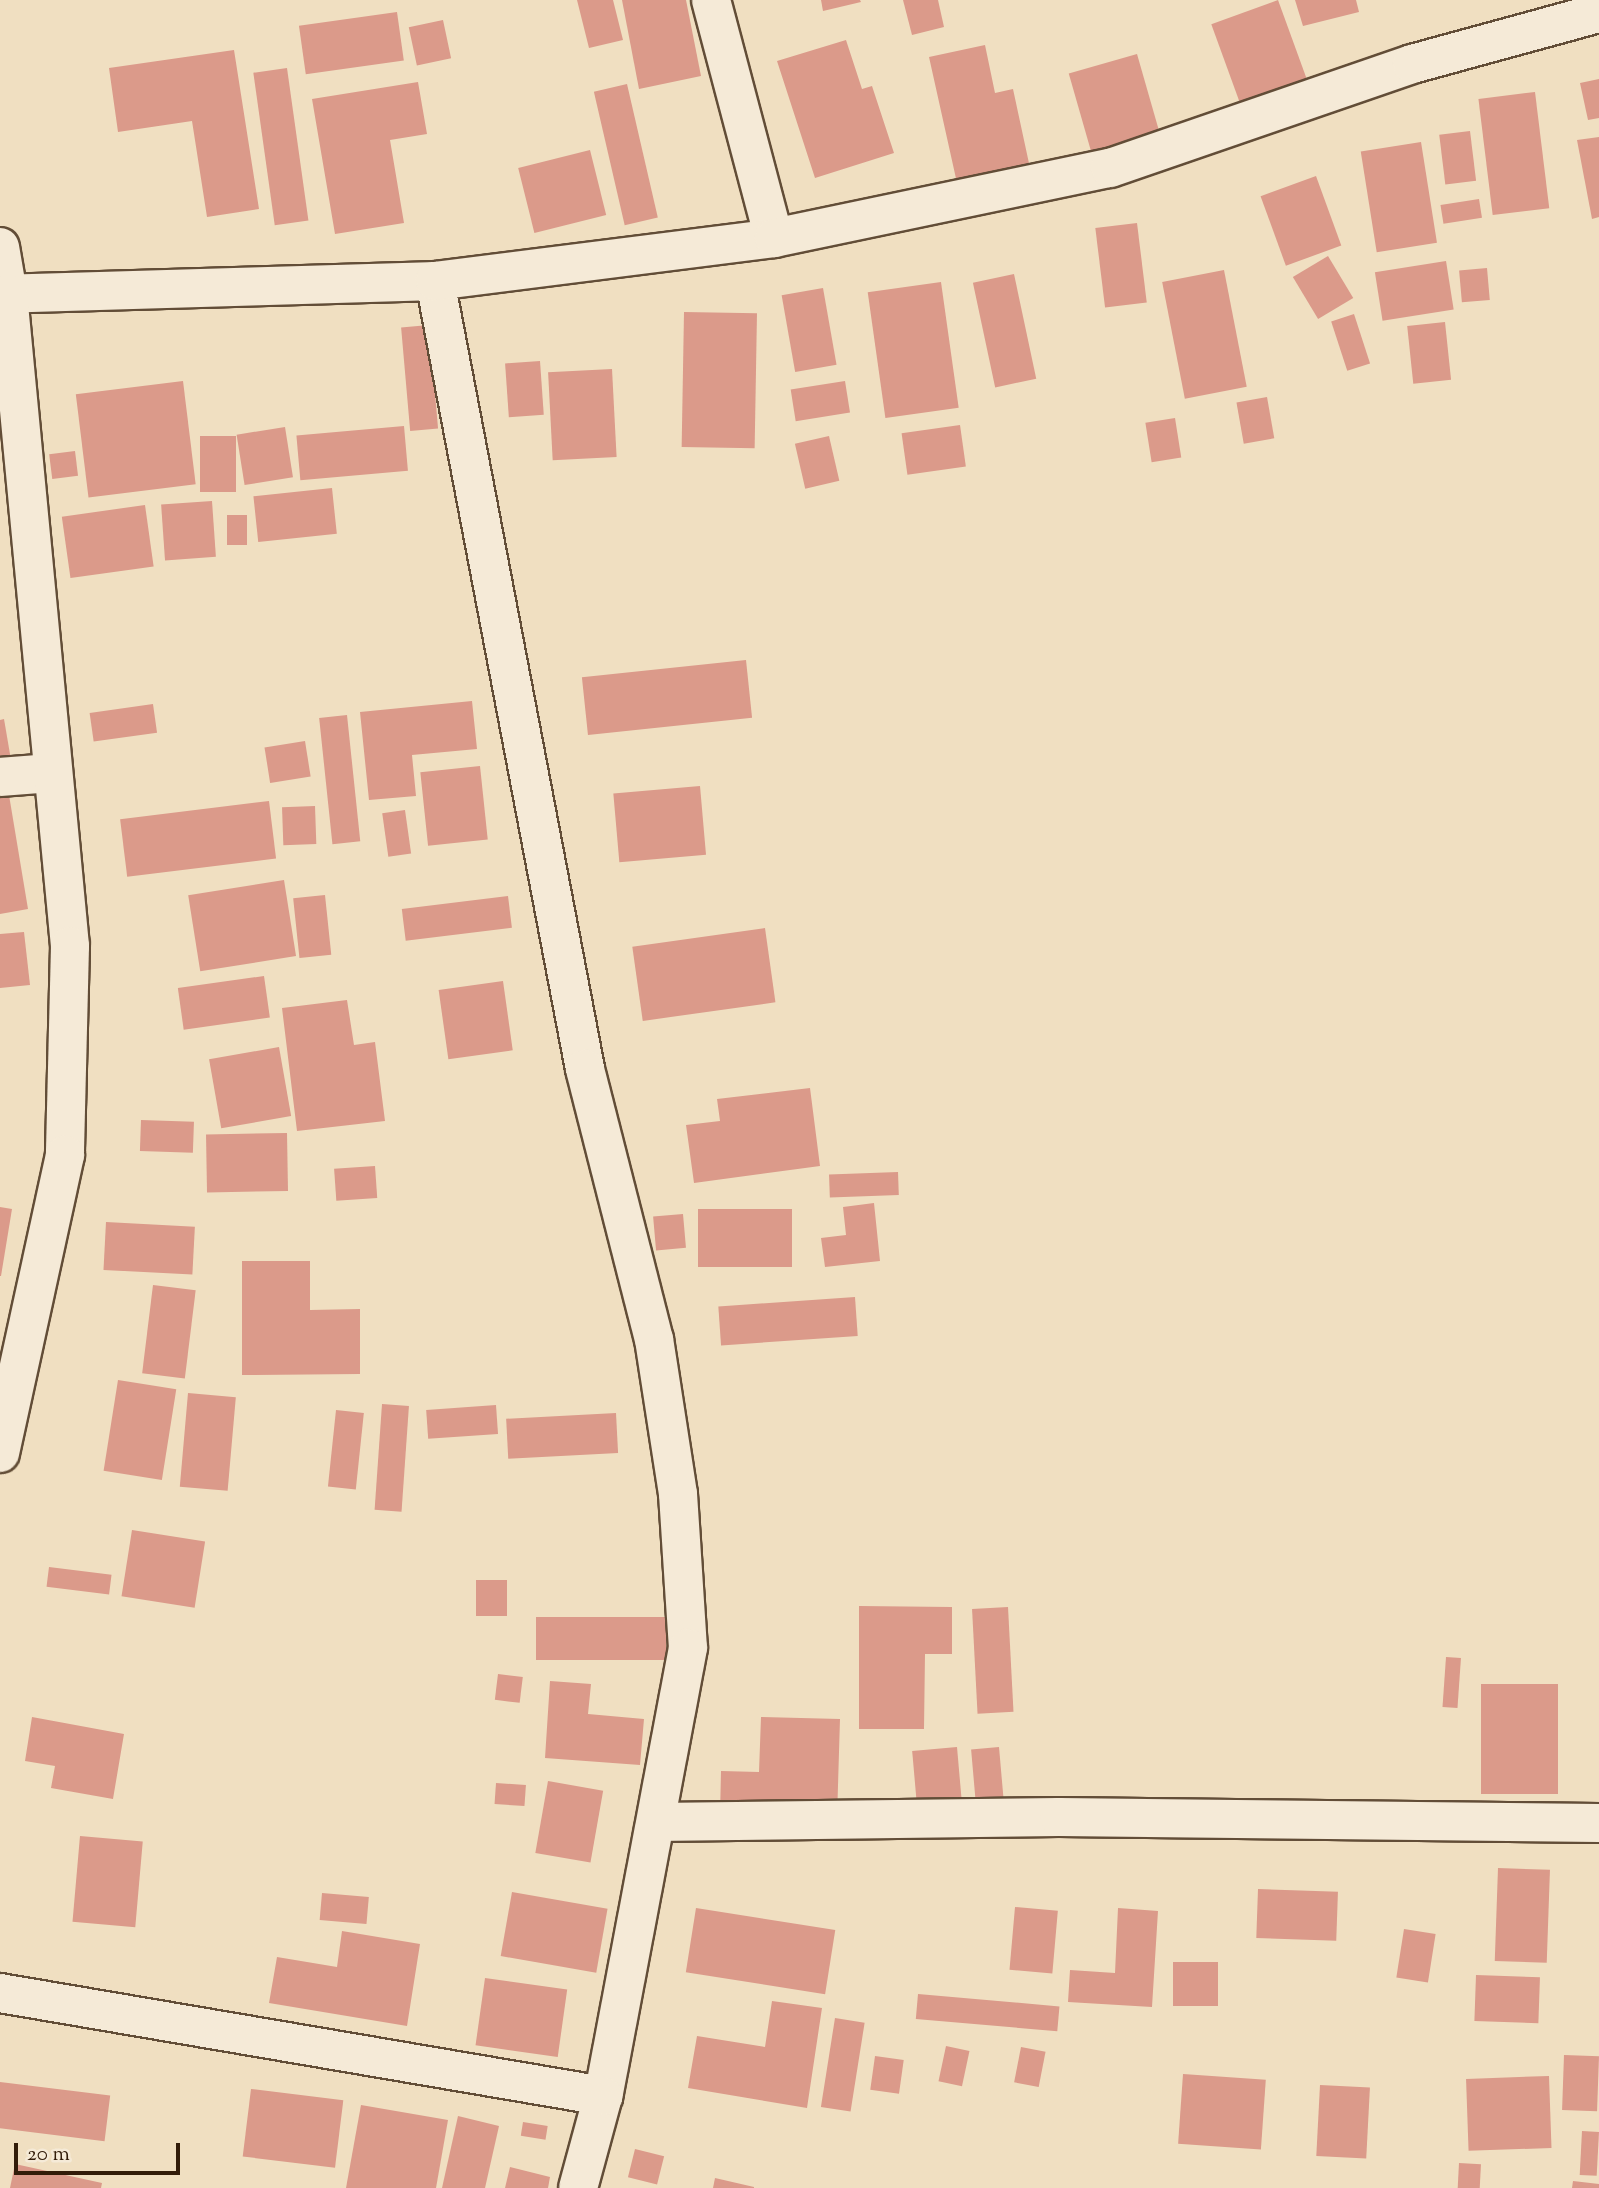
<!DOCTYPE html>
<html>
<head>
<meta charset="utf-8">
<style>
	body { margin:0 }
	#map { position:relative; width:1599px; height:2188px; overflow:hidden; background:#f0dfc1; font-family:"Sorts Mill Goudy",serif }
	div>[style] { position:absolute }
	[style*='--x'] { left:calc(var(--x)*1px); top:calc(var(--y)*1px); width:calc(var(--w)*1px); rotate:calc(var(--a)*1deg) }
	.building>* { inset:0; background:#db9a8a; transform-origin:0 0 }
	.roads { filter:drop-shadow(2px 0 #624d37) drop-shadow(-2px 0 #624d37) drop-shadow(0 2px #624d37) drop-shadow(0 -2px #624d37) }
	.street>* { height:38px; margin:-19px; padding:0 19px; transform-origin:19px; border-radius:19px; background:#f5ead7 }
	.secondary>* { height:38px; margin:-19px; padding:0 19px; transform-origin:19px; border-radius:19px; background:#f5ead7 }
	span { translate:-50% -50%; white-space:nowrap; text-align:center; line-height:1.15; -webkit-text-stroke:5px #f5ead7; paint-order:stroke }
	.scale { position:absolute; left:14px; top:2143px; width:166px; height:32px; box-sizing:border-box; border:4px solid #321c09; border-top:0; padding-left:9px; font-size:21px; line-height:24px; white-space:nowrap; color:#321c09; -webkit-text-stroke:5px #f5ead7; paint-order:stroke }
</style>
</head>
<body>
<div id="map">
	<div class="building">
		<i style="clip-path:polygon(577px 0,613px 0,623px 40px,589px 48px)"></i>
		<i style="clip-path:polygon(622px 0,686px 0,701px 76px,639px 89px)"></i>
		<i style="clip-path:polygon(821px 0,860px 0,861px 2px,823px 11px)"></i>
		<i style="clip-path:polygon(903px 0,938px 0,944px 27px,912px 35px)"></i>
		<i style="left:1278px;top:0;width:88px;height:71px;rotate:70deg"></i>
		<i style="clip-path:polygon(1295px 0,1356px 0,1359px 12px,1303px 26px)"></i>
		<i style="left:397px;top:12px;width:49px;height:99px;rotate:82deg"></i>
		<i style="left:443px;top:20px;width:39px;height:35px;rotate:78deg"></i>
		<i style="clip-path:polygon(846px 40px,862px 89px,872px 86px,894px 153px,815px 178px,777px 61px)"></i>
		<i style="clip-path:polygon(985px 45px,995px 93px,1013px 89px,1030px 168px,957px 183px,929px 57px)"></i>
		<i style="clip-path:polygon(234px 50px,259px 209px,207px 217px,192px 121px,118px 132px,109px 68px)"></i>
		<i style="left:1137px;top:54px;width:85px;height:71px;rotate:74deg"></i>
		<i style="left:287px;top:68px;width:154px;height:34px;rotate:82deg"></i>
		<i style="clip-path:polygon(1599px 79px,1599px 118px,1588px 120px,1580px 83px)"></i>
		<i style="clip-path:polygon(418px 82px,427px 134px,390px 140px,404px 223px,335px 234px,312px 99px)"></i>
		<i style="left:627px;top:84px;width:137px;height:34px;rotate:77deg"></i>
		<i style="left:1535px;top:92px;width:117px;height:57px;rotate:83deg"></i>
		<i style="left:1470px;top:131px;width:50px;height:31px;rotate:83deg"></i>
		<i style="clip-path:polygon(1599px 137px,1599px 217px,1592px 219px,1577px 140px)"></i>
		<i style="left:1421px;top:142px;width:102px;height:61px;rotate:81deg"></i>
		<i style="left:590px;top:150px;width:67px;height:74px;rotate:76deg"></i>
		<i style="left:1316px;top:176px;width:74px;height:59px;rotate:70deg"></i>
		<i style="left:1479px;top:199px;width:19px;height:39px;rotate:81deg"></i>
		<i style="left:1137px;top:223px;width:80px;height:42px;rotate:83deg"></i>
		<i style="left:1328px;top:256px;width:49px;height:41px;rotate:59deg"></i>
		<i style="left:1446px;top:261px;width:49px;height:72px;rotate:81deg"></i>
		<i style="left:1487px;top:268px;width:32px;height:28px;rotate:85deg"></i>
		<i style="left:1224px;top:270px;width:119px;height:63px;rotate:79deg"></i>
		<i style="left:1014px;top:274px;width:107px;height:42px;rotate:78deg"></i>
		<i style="left:941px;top:282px;width:127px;height:74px;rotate:82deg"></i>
		<i style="left:823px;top:288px;width:78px;height:42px;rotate:80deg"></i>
		<i style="left:684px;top:312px;width:73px;height:135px;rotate:1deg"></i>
		<i style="left:1354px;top:314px;width:52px;height:24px;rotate:72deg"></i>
		<i style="left:1445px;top:322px;width:58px;height:38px;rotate:84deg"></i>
		<i style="left:429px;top:325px;width:104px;height:28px;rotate:85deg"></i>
		<i style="left:540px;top:361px;width:54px;height:35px;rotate:86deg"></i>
		<i style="left:612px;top:369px;width:88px;height:64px;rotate:87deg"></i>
		<i style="left:183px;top:381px;width:104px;height:108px;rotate:83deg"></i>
		<i style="left:845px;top:381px;width:32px;height:55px;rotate:81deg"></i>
		<i style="left:1267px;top:397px;width:42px;height:31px;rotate:80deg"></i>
		<i style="left:1175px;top:418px;width:40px;height:30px;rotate:81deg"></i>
		<i style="left:960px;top:425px;width:42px;height:59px;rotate:82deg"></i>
		<i style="left:404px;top:426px;width:45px;height:108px;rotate:85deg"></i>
		<i style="left:285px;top:427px;width:51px;height:49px;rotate:81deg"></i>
		<i style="left:236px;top:436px;width:56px;height:36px;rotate:90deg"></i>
		<i style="left:829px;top:436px;width:46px;height:35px;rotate:77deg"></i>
		<i style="left:75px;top:451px;width:25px;height:26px;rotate:83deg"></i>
		<i style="left:332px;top:488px;width:46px;height:79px;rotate:84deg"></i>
		<i style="left:212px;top:501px;width:56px;height:51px;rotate:86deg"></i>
		<i style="left:145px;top:505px;width:62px;height:84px;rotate:82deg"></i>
		<i style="left:227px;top:515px;width:20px;height:30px"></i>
		<i style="left:746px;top:660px;width:58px;height:165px;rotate:84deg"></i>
		<i style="clip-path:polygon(472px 701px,477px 749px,412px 755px,416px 796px,369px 800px,360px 712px)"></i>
		<i style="left:153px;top:704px;width:29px;height:64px;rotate:82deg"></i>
		<i style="left:347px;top:715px;width:127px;height:28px;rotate:84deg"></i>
		<i style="clip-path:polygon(4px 719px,11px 760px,0 762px,0 720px)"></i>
		<i style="left:305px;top:741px;width:36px;height:41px;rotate:81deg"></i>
		<i style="left:480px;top:766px;width:74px;height:60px;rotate:84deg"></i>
		<i style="left:700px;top:786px;width:69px;height:87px;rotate:85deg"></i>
		<i style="clip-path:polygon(8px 789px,28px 909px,0 914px,0 791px)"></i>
		<i style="left:269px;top:801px;width:58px;height:150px;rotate:83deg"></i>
		<i style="left:315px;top:806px;width:38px;height:33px;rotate:88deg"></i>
		<i style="left:405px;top:810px;width:44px;height:23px;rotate:82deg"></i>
		<i style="left:284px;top:880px;width:77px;height:97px;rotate:81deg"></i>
		<i style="left:325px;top:895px;width:60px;height:32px;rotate:84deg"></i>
		<i style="left:508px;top:896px;width:32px;height:107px;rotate:83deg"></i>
		<i style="left:765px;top:928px;width:75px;height:134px;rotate:82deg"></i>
		<i style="clip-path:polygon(24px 932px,30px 985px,0 988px,0 934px)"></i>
		<i style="left:264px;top:976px;width:42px;height:87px;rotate:82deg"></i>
		<i style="left:503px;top:981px;width:70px;height:65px;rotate:82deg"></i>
		<i style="clip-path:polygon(347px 1000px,354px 1045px,375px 1042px,385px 1121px,297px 1131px,282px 1008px)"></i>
		<i style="left:279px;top:1047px;width:70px;height:71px;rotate:80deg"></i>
		<i style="clip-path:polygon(810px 1088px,820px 1166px,694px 1183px,686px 1125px,720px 1121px,717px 1099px)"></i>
		<i style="left:141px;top:1120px;width:53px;height:31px;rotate:2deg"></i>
		<i style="left:287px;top:1133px;width:58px;height:81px;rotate:89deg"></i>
		<i style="left:375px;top:1166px;width:32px;height:41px;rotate:86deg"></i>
		<i style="left:898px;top:1172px;width:23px;height:69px;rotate:88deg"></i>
		<i style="clip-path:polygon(874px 1203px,880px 1261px,825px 1267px,821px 1238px,846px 1235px,843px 1207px)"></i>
		<i style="clip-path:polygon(0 1207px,12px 1209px,1px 1276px,0 1276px)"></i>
		<i style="left:698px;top:1209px;width:94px;height:58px"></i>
		<i style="left:683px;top:1214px;width:34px;height:30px;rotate:85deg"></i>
		<i style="left:106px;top:1222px;width:89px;height:48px;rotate:3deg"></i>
		<i style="clip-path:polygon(242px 1261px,310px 1261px,310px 1310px,360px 1309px,360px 1374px,242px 1375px)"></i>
		<i style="left:153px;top:1285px;width:43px;height:89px;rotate:7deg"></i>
		<i style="left:855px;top:1297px;width:39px;height:137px;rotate:86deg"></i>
		<i style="left:118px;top:1380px;width:59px;height:92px;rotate:9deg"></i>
		<i style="left:188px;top:1393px;width:48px;height:94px;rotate:5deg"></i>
		<i style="left:382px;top:1404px;width:27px;height:106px;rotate:4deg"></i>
		<i style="left:496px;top:1405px;width:29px;height:70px;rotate:86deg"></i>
		<i style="left:336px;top:1410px;width:28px;height:77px;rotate:6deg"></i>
		<i style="left:616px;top:1413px;width:40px;height:110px;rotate:87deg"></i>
		<i style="left:132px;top:1530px;width:74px;height:67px;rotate:9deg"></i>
		<i style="left:49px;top:1567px;width:63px;height:20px;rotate:7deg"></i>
		<i style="left:476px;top:1580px;width:31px;height:36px"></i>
		<i style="clip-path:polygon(859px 1606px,952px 1607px,952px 1654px,925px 1654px,924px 1729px,859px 1729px)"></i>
		<i style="left:1008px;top:1607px;width:105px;height:36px;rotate:87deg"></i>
		<i style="left:536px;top:1617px;width:130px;height:43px"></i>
		<i style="left:1446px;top:1657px;width:15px;height:50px;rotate:4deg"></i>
		<i style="left:498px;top:1674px;width:25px;height:26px;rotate:7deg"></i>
		<i style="clip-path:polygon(550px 1681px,591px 1684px,588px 1714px,644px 1719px,640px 1765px,545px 1758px)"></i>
		<i style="left:1481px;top:1684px;width:77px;height:110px"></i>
		<i style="clip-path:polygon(32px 1717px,124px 1734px,113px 1799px,51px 1788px,55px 1766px,25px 1761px)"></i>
		<i style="clip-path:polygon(761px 1717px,840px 1719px,837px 1819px,720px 1815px,721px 1771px,759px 1772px)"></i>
		<i style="left:957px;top:1747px;width:62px;height:45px;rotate:85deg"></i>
		<i style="left:999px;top:1747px;width:62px;height:28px;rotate:85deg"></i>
		<i style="left:548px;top:1781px;width:56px;height:73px;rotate:10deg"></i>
		<i style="left:496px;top:1783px;width:30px;height:21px;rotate:4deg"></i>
		<i style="left:80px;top:1836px;width:63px;height:86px;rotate:5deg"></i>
		<i style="left:1498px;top:1868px;width:52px;height:93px;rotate:2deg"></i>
		<i style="left:1258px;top:1889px;width:80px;height:49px;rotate:2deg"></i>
		<i style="left:512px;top:1892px;width:97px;height:65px;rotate:10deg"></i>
		<i style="left:322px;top:1893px;width:47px;height:27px;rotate:5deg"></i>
		<i style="left:1015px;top:1907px;width:43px;height:63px;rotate:5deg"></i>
		<i style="left:696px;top:1908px;width:141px;height:65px;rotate:9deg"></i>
		<i style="clip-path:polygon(1118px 1908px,1158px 1911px,1152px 2007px,1068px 2002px,1070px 1970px,1115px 1973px)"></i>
		<i style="left:1404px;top:1929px;width:32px;height:49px;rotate:9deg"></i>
		<i style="clip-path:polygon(342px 1931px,420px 1944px,407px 2026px,269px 2003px,277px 1957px,337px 1967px)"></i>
		<i style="left:1173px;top:1962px;width:45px;height:44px"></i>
		<i style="left:1476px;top:1975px;width:64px;height:46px;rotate:2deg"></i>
		<i style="left:485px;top:1978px;width:83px;height:68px;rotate:8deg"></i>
		<i style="left:918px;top:1994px;width:142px;height:25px;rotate:5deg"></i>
		<i style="clip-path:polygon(772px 2001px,822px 2008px,807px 2108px,688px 2088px,697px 2036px,765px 2047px)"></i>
		<i style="left:835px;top:2018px;width:30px;height:90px;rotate:9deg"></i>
		<i style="left:946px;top:2046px;width:24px;height:36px;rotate:12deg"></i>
		<i style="left:1021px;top:2047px;width:25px;height:36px;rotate:11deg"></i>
		<i style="left:1564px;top:2055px;width:35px;height:55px;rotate:2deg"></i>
		<i style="left:875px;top:2056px;width:29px;height:34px;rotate:8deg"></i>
		<i style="left:1183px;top:2074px;width:83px;height:70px;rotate:4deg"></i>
		<i style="left:1549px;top:2076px;width:72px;height:83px;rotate:88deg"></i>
		<i style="left:0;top:2082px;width:111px;height:46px;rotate:7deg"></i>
		<i style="left:1320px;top:2085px;width:50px;height:71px;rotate:3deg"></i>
		<i style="left:251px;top:2089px;width:93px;height:68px;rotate:7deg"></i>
		<i style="clip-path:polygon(361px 2105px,448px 2120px,436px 2188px,346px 2188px)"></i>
		<i style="clip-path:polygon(458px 2116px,499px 2126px,485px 2188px,442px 2188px)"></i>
		<i style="left:523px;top:2122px;width:25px;height:14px;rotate:9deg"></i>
		<i style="left:1582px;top:2131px;width:17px;height:44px;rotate:3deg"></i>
		<i style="left:635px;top:2149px;width:30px;height:29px;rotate:14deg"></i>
		<i style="left:1459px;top:2163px;width:22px;height:25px;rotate:3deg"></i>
		<i style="clip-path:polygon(15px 2164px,102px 2183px,101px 2188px,10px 2188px)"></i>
		<i style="clip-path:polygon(510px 2167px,550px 2177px,548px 2188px,505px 2188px)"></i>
		<i style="clip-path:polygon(715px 2178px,754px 2187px,754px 2188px,713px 2188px)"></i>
		<i style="clip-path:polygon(1573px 2181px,1599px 2184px,1599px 2188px,1572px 2188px)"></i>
	</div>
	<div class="roads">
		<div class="street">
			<i style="--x:711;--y:0;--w:246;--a:75.2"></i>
			<i style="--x:435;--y:281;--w:802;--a:79.22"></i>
			<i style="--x:585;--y:1069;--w:279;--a:75.7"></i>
			<i style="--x:654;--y:1339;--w:157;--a:81.2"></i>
			<i style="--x:678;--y:1494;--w:154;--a:86.3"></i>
			<i style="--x:688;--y:1648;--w:456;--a:100.7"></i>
			<i style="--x:603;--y:2096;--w:95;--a:105.2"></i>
			<i style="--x:0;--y:294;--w:435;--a:-1.7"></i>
			<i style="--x:435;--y:281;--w:342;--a:-7.2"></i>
			<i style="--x:774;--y:238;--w:343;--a:-11.8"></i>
			<i style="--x:1110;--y:168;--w:319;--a:-19"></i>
			<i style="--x:1412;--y:64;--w:194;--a:-15.3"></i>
			<i style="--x:0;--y:777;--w:52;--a:-4.4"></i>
			<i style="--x:656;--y:1822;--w:403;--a:-0.7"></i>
			<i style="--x:1059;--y:1817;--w:540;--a:0.64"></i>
			<i style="--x:0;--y:1993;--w:612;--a:9.69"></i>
		</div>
		<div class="secondary">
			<i style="--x:0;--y:247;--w:48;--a:80.3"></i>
			<i style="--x:8;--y:294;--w:655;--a:84.57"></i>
			<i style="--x:70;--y:946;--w:209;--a:91.4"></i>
			<i style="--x:65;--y:1155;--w:305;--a:102.3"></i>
		</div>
	</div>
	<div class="scale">20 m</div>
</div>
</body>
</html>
